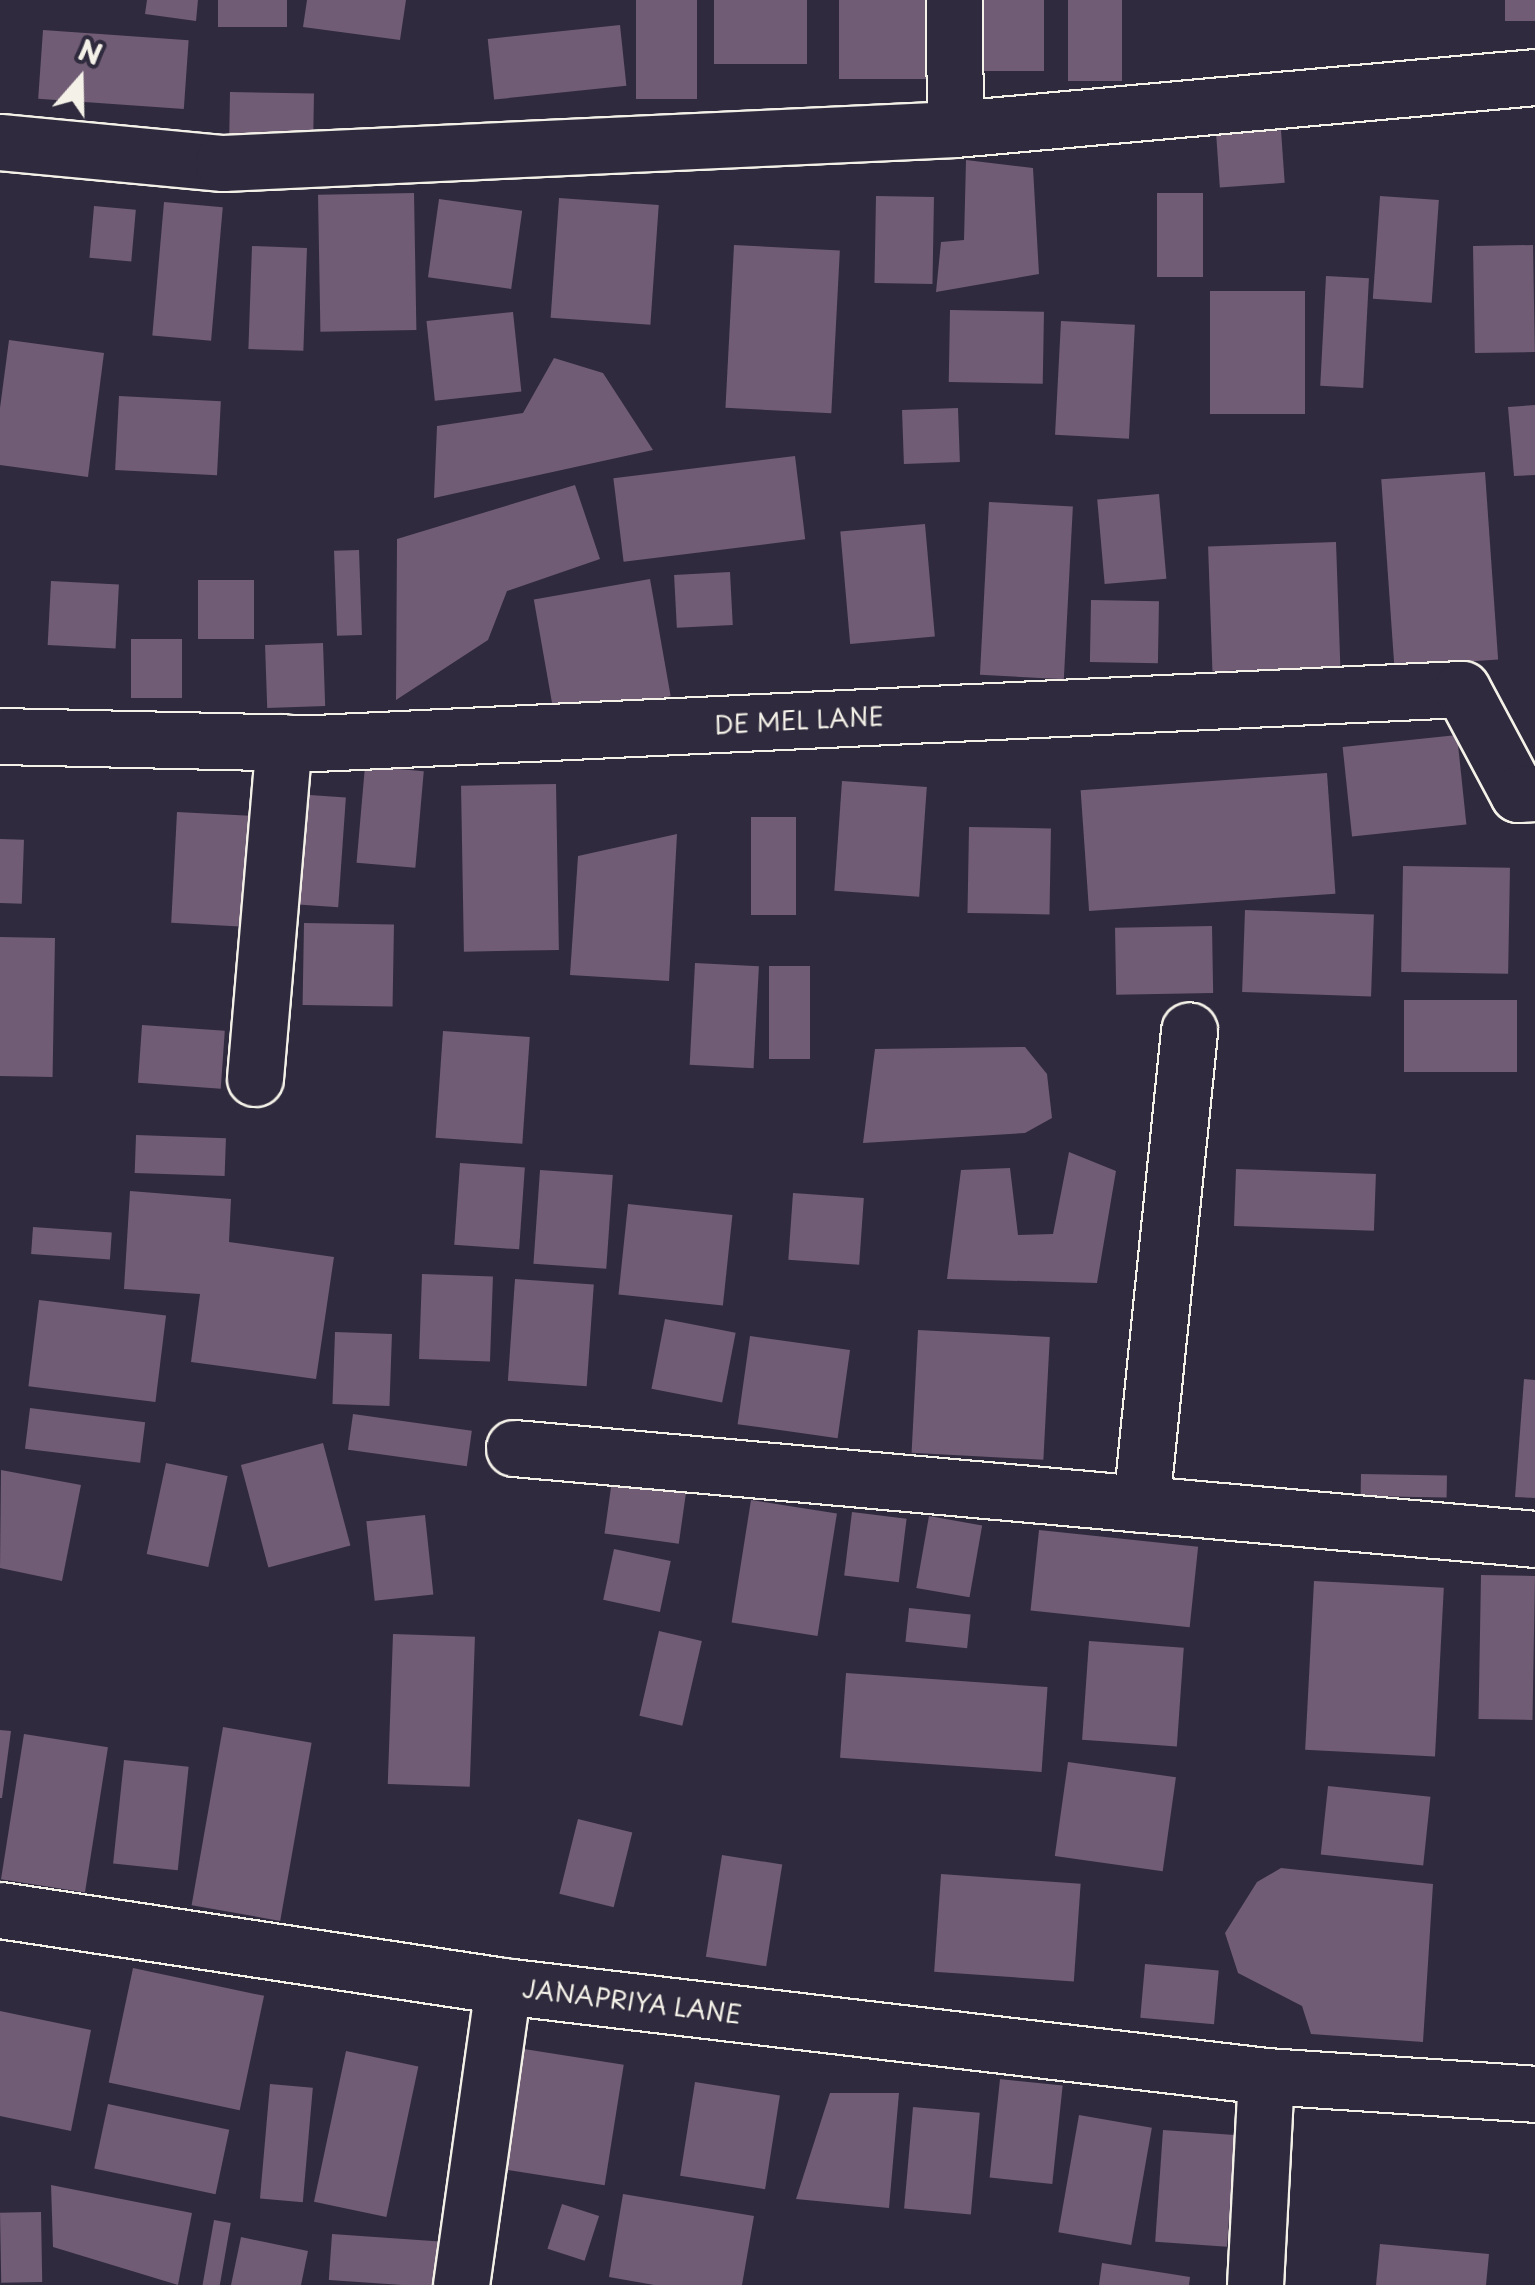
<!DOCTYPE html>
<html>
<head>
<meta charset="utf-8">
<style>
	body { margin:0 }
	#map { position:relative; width:1535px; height:2285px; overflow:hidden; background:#2f2a3d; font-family:"Playpen Sans",sans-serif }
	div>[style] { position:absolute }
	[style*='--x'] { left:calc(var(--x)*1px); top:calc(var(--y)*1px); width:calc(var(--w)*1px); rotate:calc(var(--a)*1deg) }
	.building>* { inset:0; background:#705c74; transform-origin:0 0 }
	.roads { filter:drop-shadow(2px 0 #f4f1e8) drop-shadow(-2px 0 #f4f1e8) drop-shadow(0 2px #f4f1e8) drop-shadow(0 -2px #f4f1e8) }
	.minor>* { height:55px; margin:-27.5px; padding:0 27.5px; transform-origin:27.5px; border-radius:27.5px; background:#2f2a3d }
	span { translate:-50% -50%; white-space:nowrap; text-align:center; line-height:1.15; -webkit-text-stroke:9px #2f2a3d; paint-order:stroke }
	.street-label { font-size:25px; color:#f4f1e8 }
	.north { position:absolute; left:30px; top:30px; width:100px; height:100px; -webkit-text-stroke:8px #2f2a3d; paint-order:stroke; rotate:20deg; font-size:28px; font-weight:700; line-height:40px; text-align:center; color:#f4f1e8 }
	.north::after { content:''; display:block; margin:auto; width:35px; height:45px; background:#f4f1e8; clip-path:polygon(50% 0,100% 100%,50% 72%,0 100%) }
</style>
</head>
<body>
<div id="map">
	<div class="building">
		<i style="clip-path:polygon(147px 0,198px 0,196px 21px,145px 14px)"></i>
		<i style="left:218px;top:0;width:69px;height:27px"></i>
		<i style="clip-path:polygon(307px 0,406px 0,400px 40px,303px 27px)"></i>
		<i style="left:636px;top:0;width:61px;height:99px"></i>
		<i style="left:714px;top:0;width:93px;height:64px"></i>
		<i style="left:839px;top:0;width:105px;height:79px"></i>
		<i style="left:966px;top:0;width:78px;height:71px"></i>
		<i style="left:1068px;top:0;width:54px;height:81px"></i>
		<i style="left:1505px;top:0;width:30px;height:21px"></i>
		<i style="left:620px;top:25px;width:61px;height:133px;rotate:84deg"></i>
		<i style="left:43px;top:30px;width:146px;height:69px;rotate:4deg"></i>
		<i style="left:230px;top:92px;width:84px;height:50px;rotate:1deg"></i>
		<i style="left:1281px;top:130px;width:53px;height:65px;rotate:86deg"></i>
		<i style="clip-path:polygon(966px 160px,1033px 168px,1039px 274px,936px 292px,941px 242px,964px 240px)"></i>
		<i style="left:414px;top:193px;width:137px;height:96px;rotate:89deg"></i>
		<i style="left:1157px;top:193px;width:46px;height:84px"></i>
		<i style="left:876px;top:196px;width:58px;height:87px;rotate:1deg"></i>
		<i style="left:1380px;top:196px;width:59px;height:103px;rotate:4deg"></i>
		<i style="left:559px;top:198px;width:100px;height:120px;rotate:4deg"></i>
		<i style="left:439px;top:199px;width:84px;height:79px;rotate:8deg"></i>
		<i style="left:164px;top:202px;width:59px;height:134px;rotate:5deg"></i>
		<i style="left:94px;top:206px;width:42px;height:52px;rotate:5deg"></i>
		<i style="left:734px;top:245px;width:106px;height:163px;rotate:3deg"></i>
		<i style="left:1533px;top:245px;width:107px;height:60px;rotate:89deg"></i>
		<i style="left:252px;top:246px;width:55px;height:103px;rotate:2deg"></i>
		<i style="left:1326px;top:276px;width:43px;height:110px;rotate:3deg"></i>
		<i style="left:1305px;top:291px;width:123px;height:95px;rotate:90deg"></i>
		<i style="left:950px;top:310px;width:94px;height:72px;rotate:1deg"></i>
		<i style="left:513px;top:312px;width:80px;height:87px;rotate:84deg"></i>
		<i style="left:1061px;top:321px;width:74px;height:114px;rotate:3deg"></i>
		<i style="clip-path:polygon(9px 340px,104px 353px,88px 477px,0 465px,0 408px)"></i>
		<i style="clip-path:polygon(554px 358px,603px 373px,653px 450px,434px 498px,437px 426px,523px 413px)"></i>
		<i style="left:119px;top:396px;width:102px;height:74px;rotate:3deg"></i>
		<i style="clip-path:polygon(1535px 405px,1535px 475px,1514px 476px,1508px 407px)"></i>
		<i style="left:958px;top:408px;width:54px;height:56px;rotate:88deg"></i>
		<i style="left:795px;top:456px;width:84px;height:183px;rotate:83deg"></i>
		<i style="left:1485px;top:472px;width:188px;height:104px;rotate:86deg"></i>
		<i style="clip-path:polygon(575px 485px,600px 559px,507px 591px,488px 640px,396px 700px,397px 539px)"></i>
		<i style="left:1159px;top:494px;width:85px;height:62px;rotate:85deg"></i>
		<i style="left:989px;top:502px;width:84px;height:173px;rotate:3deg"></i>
		<i style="left:925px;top:524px;width:113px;height:85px;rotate:85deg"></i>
		<i style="left:1336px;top:542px;width:125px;height:128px;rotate:88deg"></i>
		<i style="left:359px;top:550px;width:85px;height:25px;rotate:88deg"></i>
		<i style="left:730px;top:572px;width:53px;height:56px;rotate:87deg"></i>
		<i style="left:650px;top:579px;width:119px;height:118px;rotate:80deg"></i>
		<i style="left:198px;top:580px;width:56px;height:59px"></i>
		<i style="left:51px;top:581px;width:68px;height:64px;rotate:3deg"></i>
		<i style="left:1091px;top:600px;width:68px;height:62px;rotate:1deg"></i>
		<i style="left:131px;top:639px;width:51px;height:59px"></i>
		<i style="left:323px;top:643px;width:63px;height:58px;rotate:88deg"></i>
		<i style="left:1457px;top:735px;width:90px;height:115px;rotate:84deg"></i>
		<i style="left:365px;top:766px;width:59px;height:97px;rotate:5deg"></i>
		<i style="left:1327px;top:773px;width:121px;height:247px;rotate:86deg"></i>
		<i style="left:842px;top:781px;width:85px;height:110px;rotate:4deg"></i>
		<i style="left:556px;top:784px;width:166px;height:95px;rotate:89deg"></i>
		<i style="left:295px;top:794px;width:51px;height:110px;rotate:4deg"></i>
		<i style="left:177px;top:812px;width:73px;height:111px;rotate:3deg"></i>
		<i style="left:751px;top:817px;width:45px;height:98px"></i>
		<i style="left:969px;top:827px;width:82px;height:86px;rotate:1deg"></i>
		<i style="clip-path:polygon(677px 834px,669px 981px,570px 975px,578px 856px)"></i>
		<i style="left:0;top:839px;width:24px;height:64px;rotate:2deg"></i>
		<i style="left:1403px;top:866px;width:107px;height:106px;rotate:1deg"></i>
		<i style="left:1245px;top:910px;width:129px;height:82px;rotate:2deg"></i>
		<i style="left:304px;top:923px;width:90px;height:82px;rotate:1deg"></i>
		<i style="left:1212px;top:926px;width:67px;height:97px;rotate:89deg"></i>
		<i style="left:0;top:937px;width:55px;height:139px;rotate:1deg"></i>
		<i style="left:695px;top:963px;width:64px;height:102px;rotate:3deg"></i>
		<i style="left:769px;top:966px;width:41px;height:93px"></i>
		<i style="left:1517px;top:1000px;width:72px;height:113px;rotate:90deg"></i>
		<i style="left:142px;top:1025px;width:83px;height:58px;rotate:4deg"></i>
		<i style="left:443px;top:1031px;width:87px;height:107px;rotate:4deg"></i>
		<i style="clip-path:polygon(1025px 1047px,1047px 1074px,1052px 1118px,1025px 1133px,863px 1143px,875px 1049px)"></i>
		<i style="left:136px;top:1135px;width:90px;height:38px;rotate:2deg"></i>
		<i style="clip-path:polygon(1069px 1152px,1116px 1171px,1097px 1283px,947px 1279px,961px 1170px,1010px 1168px,1018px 1235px,1053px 1234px)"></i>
		<i style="left:460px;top:1163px;width:65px;height:82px;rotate:4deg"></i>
		<i style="left:1236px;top:1169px;width:140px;height:57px;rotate:2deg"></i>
		<i style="left:540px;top:1170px;width:73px;height:94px;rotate:4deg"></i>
		<i style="clip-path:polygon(130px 1191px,231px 1199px,229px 1242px,334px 1257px,316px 1379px,191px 1362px,200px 1294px,124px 1289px)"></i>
		<i style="left:793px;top:1193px;width:71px;height:67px;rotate:4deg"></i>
		<i style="left:628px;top:1204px;width:105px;height:91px;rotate:6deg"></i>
		<i style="left:33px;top:1227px;width:79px;height:27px;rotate:4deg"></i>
		<i style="left:422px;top:1274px;width:71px;height:85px;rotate:2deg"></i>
		<i style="left:515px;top:1279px;width:79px;height:102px;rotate:4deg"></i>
		<i style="left:39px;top:1300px;width:128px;height:87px;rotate:7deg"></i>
		<i style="left:665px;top:1319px;width:72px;height:71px;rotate:11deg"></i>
		<i style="left:918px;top:1330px;width:132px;height:123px;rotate:3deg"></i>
		<i style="left:335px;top:1332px;width:57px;height:72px;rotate:2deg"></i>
		<i style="left:750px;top:1336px;width:101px;height:89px;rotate:8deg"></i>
		<i style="clip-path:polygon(1524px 1379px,1535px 1380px,1535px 1498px,1515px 1497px)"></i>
		<i style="left:30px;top:1408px;width:116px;height:41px;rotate:7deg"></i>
		<i style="left:353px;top:1414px;width:120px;height:36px;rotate:8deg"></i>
		<i style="left:323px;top:1443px;width:106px;height:85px;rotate:75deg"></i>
		<i style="left:166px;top:1463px;width:63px;height:93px;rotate:12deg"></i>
		<i style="clip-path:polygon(1px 1470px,81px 1485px,62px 1581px,0 1568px)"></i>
		<i style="left:613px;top:1473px;width:75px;height:61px;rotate:8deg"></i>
		<i style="left:1361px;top:1474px;width:86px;height:22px;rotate:1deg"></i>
		<i style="left:751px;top:1500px;width:87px;height:124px;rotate:9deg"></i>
		<i style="left:852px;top:1512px;width:55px;height:64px;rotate:7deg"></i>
		<i style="left:425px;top:1515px;width:80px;height:59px;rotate:84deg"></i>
		<i style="left:929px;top:1516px;width:54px;height:73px;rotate:10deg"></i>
		<i style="left:1039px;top:1530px;width:160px;height:81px;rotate:6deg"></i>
		<i style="left:614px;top:1549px;width:58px;height:52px;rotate:12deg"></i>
		<i style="left:1481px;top:1575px;width:54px;height:144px;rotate:1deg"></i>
		<i style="left:1314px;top:1581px;width:130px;height:169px;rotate:3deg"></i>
		<i style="left:909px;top:1608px;width:62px;height:34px;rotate:6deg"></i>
		<i style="left:659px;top:1631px;width:44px;height:87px;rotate:13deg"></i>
		<i style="left:393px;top:1634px;width:82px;height:150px;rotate:2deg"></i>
		<i style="left:1089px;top:1641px;width:95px;height:99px;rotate:4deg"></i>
		<i style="left:846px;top:1673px;width:202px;height:85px;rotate:4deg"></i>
		<i style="left:223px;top:1727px;width:90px;height:181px;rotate:10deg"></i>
		<i style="clip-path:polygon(0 1730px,11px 1731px,2px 1798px,0 1798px)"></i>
		<i style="left:24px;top:1734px;width:85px;height:147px;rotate:9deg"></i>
		<i style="left:124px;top:1760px;width:65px;height:104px;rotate:6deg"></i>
		<i style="left:1068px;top:1762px;width:109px;height:95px;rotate:8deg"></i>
		<i style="left:1328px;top:1786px;width:103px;height:69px;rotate:6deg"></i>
		<i style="left:578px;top:1819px;width:56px;height:77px;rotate:14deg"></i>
		<i style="left:722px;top:1855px;width:61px;height:103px;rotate:9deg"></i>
		<i style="clip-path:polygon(1281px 1868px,1433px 1884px,1423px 2042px,1311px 2034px,1302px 2006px,1238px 1973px,1225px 1933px,1257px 1882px)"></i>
		<i style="left:941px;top:1874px;width:140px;height:98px;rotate:4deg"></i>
		<i style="left:1145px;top:1964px;width:74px;height:54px;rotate:5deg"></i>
		<i style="left:133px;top:1968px;width:134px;height:117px;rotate:12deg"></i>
		<i style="clip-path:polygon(0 2011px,91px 2030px,71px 2131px,0 2116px)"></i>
		<i style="left:524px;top:2049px;width:101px;height:122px;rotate:9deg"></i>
		<i style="left:346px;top:2051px;width:74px;height:154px;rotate:12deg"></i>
		<i style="left:1000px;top:2079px;width:63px;height:99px;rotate:6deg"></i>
		<i style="left:695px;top:2082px;width:86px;height:95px;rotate:9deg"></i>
		<i style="left:270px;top:2084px;width:43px;height:115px;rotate:5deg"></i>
		<i style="clip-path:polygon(830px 2093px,899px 2093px,889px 2208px,796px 2199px)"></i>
		<i style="left:108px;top:2104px;width:124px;height:66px;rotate:12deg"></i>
		<i style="left:913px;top:2107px;width:67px;height:102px;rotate:5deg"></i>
		<i style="left:1079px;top:2115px;width:74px;height:119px;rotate:10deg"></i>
		<i style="left:1163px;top:2130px;width:72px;height:112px;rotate:4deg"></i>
		<i style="clip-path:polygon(51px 2185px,192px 2213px,178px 2285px,53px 2247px)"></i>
		<i style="clip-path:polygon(623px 2194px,754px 2216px,742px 2285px,654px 2285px,609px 2277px)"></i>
		<i style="left:562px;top:2204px;width:39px;height:47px;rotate:18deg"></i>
		<i style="left:41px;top:2212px;width:70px;height:41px;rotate:89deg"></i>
		<i style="left:214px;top:2220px;width:17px;height:66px;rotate:10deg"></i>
		<i style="left:332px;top:2234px;width:108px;height:46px;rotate:4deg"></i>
		<i style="clip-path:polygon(241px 2237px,308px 2251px,301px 2285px,231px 2285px)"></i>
		<i style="clip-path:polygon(1380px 2244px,1489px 2254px,1486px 2285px,1376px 2285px)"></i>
		<i style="clip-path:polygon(1102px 2263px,1190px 2277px,1189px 2285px,1099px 2285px)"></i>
	</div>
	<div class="roads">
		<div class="minor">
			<i style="--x:954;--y:0;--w:129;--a:89.6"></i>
			<i style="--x:0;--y:142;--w:224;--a:5.4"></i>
			<i style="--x:223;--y:163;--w:733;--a:-2.66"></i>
			<i style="--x:955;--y:129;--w:582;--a:-5.12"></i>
			<i style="--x:0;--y:736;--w:316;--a:1.3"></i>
			<i style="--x:316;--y:743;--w:1147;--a:-2.7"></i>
			<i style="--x:1462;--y:689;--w:119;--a:61.9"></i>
			<i style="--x:1518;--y:794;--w:17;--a:-3"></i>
			<i style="--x:255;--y:1078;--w:337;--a:-85.1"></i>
			<i style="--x:514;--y:1448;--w:1025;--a:5.09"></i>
			<i style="--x:1141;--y:1504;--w:476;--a:-84.2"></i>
			<i style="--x:0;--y:1910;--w:509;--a:8.59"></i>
			<i style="--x:503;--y:1986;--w:768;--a:6.73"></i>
			<i style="--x:1266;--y:2076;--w:270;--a:3.8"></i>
			<i style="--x:461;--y:2285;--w:302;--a:-82"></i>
			<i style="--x:1255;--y:2285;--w:209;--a:-87"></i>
		</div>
	</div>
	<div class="street-label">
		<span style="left:799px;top:720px;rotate:-3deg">DE MEL LANE</span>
		<span style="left:632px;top:2001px;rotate:7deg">JANAPRIYA LANE</span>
	</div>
	<div class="north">N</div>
</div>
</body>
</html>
